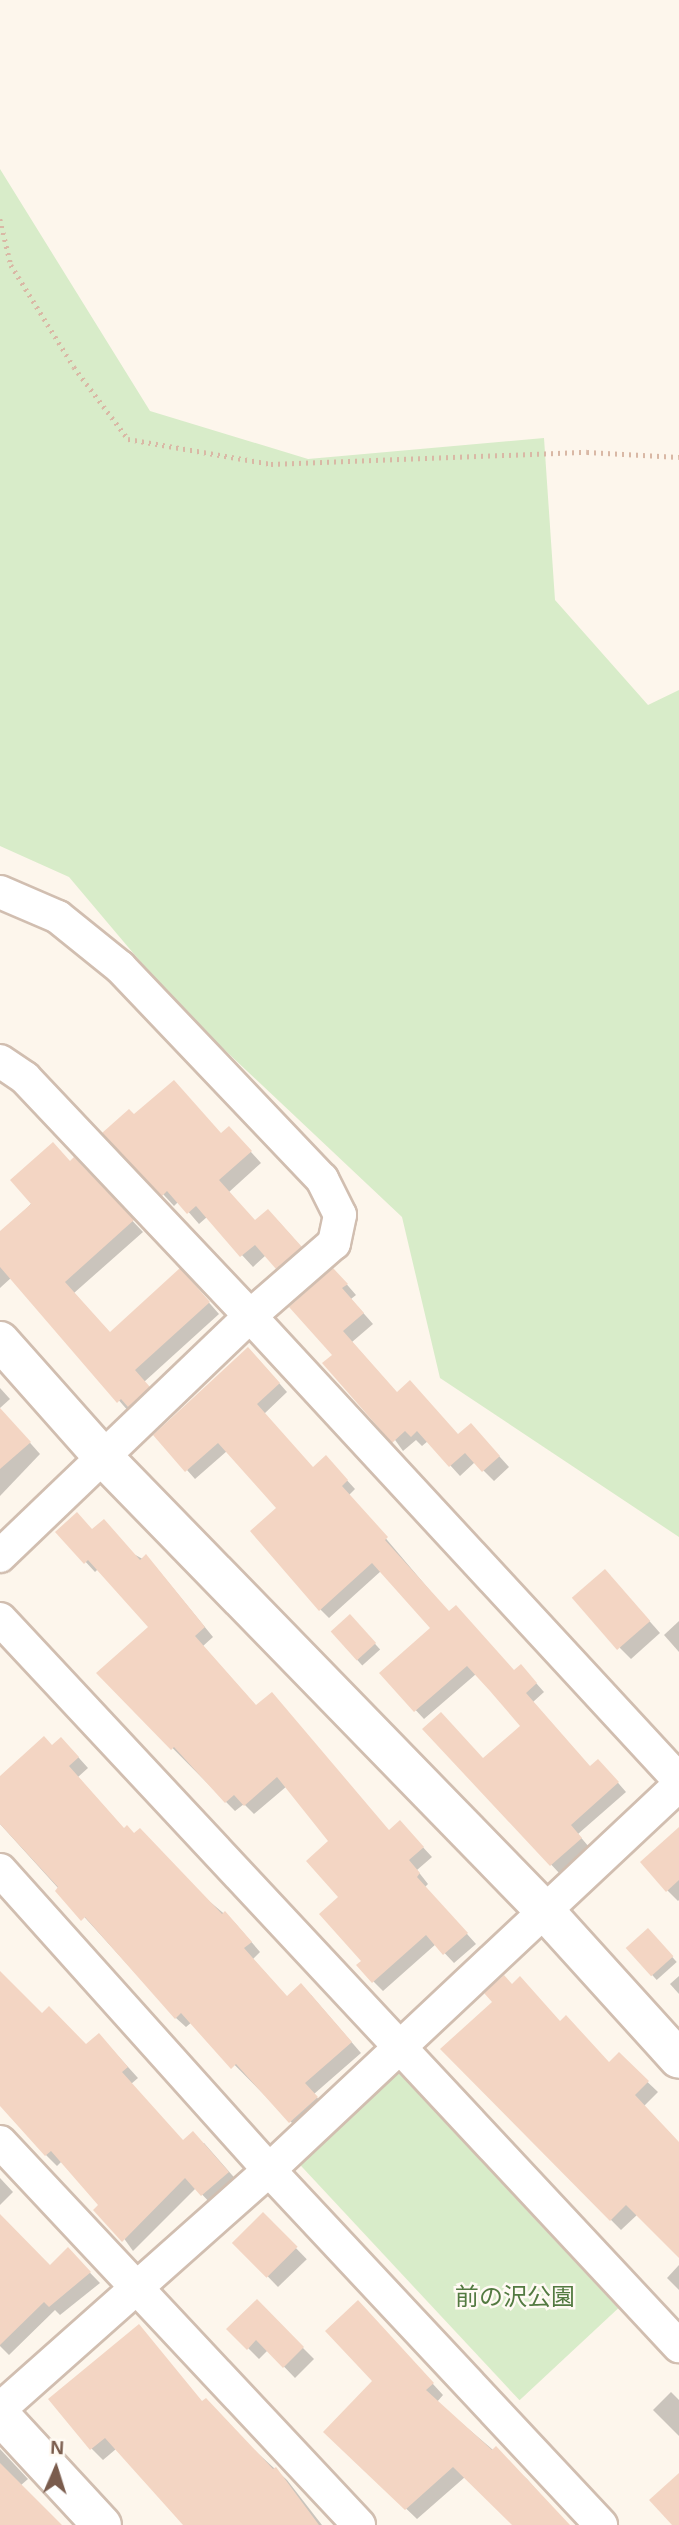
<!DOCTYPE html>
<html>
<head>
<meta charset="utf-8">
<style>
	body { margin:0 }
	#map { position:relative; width:679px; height:2525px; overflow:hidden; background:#fdf6ec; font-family:Arial,"Noto Sans JP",sans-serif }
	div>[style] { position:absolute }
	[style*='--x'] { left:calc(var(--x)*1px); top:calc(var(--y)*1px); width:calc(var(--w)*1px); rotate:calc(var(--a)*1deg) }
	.green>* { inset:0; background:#d8ecc9; transform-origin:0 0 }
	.shadow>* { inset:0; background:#0003; transform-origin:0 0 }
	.building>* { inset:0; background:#f3d5c3; transform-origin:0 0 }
	.path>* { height:4.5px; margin-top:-2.25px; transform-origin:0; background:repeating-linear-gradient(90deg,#d9b8a5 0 2px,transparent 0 7px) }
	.roads { filter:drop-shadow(2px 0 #d1beb0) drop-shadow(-2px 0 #d1beb0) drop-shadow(0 2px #d1beb0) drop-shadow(0 -2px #d1beb0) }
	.minor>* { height:32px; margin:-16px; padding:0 16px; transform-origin:16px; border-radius:16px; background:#fff }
	.tertiary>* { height:38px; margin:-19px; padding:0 19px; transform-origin:19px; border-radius:19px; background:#fff }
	span { translate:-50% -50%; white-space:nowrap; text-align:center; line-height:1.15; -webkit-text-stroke:5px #fffaf3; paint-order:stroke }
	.park-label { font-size:24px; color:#537a41 }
	.north { position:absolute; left:21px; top:2434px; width:70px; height:70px; -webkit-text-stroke:5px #fffaf3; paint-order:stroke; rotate:3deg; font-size:19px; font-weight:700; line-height:28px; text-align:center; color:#7a5c4d }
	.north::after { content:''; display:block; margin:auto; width:24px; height:32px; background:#7a5c4d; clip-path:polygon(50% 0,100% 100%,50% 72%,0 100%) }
</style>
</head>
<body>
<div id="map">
	<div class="green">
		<i style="clip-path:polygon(0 169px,150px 411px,308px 459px,544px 438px,555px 600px,648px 705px,679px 690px,679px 1537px,440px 1378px,402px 1217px,177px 1005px,69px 877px,0 846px)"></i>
		<i style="left:398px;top:2072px;width:323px;height:135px;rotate:47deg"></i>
	</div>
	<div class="shadow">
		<i style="clip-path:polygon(134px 1116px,240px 1140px,261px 1163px,229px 1192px,255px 1222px,279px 1222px,312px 1259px,289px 1279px,266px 1255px,253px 1267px,207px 1217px,199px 1224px,179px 1201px,174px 1206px,163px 1194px)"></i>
		<i style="clip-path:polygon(74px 1159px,143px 1232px,74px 1293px,111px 1334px,190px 1281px,219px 1314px,144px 1382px,159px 1399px,129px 1412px,12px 1277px,0 1288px,0 1236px)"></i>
		<i style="clip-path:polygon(343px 1280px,356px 1295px,351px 1299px,373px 1324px,352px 1342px,397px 1393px,458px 1436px,480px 1435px,509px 1467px,494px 1481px,475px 1462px,460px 1476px,428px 1441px,422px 1446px,416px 1440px,403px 1451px,334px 1355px,291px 1307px)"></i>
		<i style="clip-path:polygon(257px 1358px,287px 1392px,264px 1414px,313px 1469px,334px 1466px,355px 1489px,349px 1495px,449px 1613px,515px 1672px,529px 1675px,544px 1692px,533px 1702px,590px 1767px,606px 1769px,626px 1792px,578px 1834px,589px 1847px,560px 1874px,424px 1729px,483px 1760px,522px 1726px,476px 1674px,424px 1719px,381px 1673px,432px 1628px,381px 1571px,329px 1618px,320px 1609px,278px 1509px,227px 1451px,195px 1479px,187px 1470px)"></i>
		<i style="clip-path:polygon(0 1388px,10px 1399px,0 1408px)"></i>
		<i style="clip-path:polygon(0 1409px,40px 1454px,0 1496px)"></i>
		<i style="clip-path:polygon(93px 1531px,155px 1566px,213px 1637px,203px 1646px,257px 1707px,390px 1832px,409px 1832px,432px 1857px,417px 1870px,428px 1884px,425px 1887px,476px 1944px,454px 1963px,436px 1944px,383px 1991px,374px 1982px,358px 1965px,363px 1961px,341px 1897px,330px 1841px,287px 1786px,254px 1814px,244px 1804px,235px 1811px,98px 1673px,150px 1627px,98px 1569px,95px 1572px,58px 1532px)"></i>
		<i style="clip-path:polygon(616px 1583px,660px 1633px,631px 1659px,620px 1648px)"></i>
		<i style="left:350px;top:1616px;width:45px;height:24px;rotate:48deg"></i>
		<i style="clip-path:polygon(679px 1621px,679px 1652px,664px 1635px)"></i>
		<i style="clip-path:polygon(52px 1747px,71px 1749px,88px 1768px,78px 1777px,125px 1830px,235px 1923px,260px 1952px,253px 1959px,288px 1998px,311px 1995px,361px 2053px,314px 2094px,326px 2108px,300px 2131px,192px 2022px,186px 2027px,176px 2018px,0 1824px,0 1778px)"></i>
		<i style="clip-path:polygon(679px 1843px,679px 1900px,678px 1901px,667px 1890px)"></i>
		<i style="left:648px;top:1930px;width:43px;height:27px;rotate:48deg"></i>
		<i style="clip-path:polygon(0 1974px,42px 2016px,87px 2046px,109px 2046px,138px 2078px,131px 2084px,183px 2142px,204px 2143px,239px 2183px,213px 2206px,196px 2188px,133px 2251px,100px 2205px,62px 2161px,57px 2166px,46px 2155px,0 2100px)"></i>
		<i style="clip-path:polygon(679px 1976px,679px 1994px,670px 1984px)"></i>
		<i style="clip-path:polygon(512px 1986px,610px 2064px,619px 2055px,658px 2092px,644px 2106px,679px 2143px,679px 2256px,638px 2214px,621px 2230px,442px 2049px)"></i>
		<i style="clip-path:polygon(0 2178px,13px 2192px,0 2205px)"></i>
		<i style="left:263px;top:2214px;width:63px;height:40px;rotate:46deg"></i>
		<i style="clip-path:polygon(0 2216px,50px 2267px,68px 2250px,100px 2283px,60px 2315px,55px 2310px,9px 2355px,0 2346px)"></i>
		<i style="clip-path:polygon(679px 2265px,679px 2290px,667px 2278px)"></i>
		<i style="clip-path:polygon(257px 2302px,314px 2359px,295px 2378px,268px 2350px,259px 2359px,229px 2329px)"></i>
		<i style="clip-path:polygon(369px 2314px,443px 2395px,437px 2402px,527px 2479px,567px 2525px,514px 2525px,465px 2477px,417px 2519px,326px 2432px,375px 2381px)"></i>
		<i style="clip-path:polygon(139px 2326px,203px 2403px,287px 2480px,322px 2525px,185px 2525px,116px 2449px,103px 2460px,92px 2449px,51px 2399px)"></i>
		<i style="clip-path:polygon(671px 2392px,679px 2400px,679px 2436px,653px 2410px)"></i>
		<i style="clip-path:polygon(0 2449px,28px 2479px,20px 2486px,59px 2525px,0 2525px)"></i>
	</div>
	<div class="building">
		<i style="clip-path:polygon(174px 1080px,221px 1133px,229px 1126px,252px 1151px,219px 1180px,255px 1220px,268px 1209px,302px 1247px,276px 1269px,255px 1245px,240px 1257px,196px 1206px,187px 1214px,167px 1191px,162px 1196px,102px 1133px,129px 1109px,134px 1114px)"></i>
		<i style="clip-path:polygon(53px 1142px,70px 1161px,74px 1157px,134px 1220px,65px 1282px,110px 1332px,180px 1268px,210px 1302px,135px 1370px,150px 1387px,128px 1407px,121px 1399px,117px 1403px,0 1267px,0 1231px,31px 1204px,10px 1180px)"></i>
		<i style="clip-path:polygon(333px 1268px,348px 1284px,342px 1288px,364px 1313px,343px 1331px,397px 1392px,410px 1380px,458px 1434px,471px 1423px,500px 1456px,482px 1472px,465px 1453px,449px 1467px,417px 1431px,411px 1437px,405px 1431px,392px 1443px,322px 1363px,332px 1355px,289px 1307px)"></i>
		<i style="clip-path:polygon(248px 1347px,280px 1383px,257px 1404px,313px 1467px,326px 1455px,348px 1480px,342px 1486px,388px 1537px,385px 1540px,449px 1611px,456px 1605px,514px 1670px,521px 1664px,537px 1683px,526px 1693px,590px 1766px,598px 1759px,619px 1782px,571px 1825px,582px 1838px,550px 1866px,422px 1729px,441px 1712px,483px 1758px,520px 1726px,490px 1691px,467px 1666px,414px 1712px,379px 1673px,430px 1628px,372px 1563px,319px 1611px,250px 1531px,276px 1508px,218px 1443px,185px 1472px,153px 1435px)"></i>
		<i style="clip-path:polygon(0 1408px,31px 1442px,0 1469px)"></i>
		<i style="clip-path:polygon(77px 1512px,92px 1529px,104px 1519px,140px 1560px,146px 1554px,205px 1627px,195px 1636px,256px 1705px,272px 1692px,389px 1830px,400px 1820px,424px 1847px,409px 1860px,420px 1873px,417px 1877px,468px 1933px,443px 1955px,426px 1935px,372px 1983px,356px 1965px,361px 1961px,319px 1914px,338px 1897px,306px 1861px,328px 1841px,277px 1777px,244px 1806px,234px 1795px,225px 1803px,174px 1747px,171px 1750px,96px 1673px,148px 1627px,88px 1560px,84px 1564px,55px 1532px)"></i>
		<i style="left:605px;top:1569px;width:69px;height:44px;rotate:49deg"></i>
		<i style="left:350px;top:1614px;width:39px;height:26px;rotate:48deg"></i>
		<i style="clip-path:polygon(44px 1736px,52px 1745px,61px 1737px,79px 1757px,69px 1766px,124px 1828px,127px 1825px,134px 1833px,140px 1828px,222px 1914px,225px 1911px,252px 1942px,244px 1948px,287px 1996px,301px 1983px,352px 2042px,305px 2083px,318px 2097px,289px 2123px,236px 2064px,231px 2069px,181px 2013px,175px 2019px,85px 1917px,81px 1921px,55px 1891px,58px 1887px,0 1824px,0 1776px)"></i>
		<i style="clip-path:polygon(679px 1827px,679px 1880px,666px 1892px,640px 1862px)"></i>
		<i style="left:648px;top:1928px;width:38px;height:30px;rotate:48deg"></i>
		<i style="clip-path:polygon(0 1971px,42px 2013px,49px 2006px,86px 2044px,99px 2033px,128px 2067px,122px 2072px,183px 2140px,193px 2131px,229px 2172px,201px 2196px,185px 2178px,122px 2242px,93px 2210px,98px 2205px,51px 2151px,45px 2156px,0 2106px)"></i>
		<i style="clip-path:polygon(504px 1975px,512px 1984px,520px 1976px,560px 2021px,566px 2015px,609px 2062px,619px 2052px,649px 2081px,635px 2095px,679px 2142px,679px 2258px,626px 2205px,610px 2221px,440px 2049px,492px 2002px,484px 1993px)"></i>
		<i style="left:263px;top:2212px;width:49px;height:44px;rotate:45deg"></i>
		<i style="clip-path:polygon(0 2214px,50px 2265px,68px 2247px,91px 2272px,49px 2307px,44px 2302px,0 2345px)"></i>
		<i style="clip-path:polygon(257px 2299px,304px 2347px,283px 2368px,256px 2340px,247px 2350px,226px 2329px)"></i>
		<i style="clip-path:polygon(358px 2300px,434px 2383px,426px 2390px,492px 2450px,496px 2446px,570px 2525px,512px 2525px,453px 2467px,405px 2510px,323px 2432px,372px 2381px,325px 2331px)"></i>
		<i style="clip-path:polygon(139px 2324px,202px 2401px,206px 2398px,273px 2469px,276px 2467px,319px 2525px,183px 2525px,105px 2438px,90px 2450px,48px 2399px)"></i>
		<i style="clip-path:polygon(0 2463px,62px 2525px,0 2525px)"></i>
		<i style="clip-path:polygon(679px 2473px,679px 2525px,672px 2525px,649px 2500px)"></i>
	</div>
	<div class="path">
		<i style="--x:0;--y:219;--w:47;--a:76.6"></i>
		<i style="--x:11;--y:265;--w:120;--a:58.3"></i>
		<i style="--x:74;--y:367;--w:90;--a:53.1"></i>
		<i style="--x:128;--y:439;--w:145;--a:9.9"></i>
		<i style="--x:271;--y:464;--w:316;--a:-2.2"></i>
		<i style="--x:587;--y:452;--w:92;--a:3.1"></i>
	</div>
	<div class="roads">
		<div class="minor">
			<i style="--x:0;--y:892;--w:63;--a:23.3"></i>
			<i style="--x:58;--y:917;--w:80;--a:38.9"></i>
			<i style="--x:120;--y:967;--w:293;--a:46.4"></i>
			<i style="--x:322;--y:1179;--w:40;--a:63.4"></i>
			<i style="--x:340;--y:1215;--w:29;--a:102"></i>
			<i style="--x:334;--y:1243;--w:111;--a:139"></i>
			<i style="--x:250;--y:1316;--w:347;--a:136.2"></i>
			<i style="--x:0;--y:1061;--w:30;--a:34"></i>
			<i style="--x:25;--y:1078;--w:328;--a:46.6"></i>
			<i style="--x:250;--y:1316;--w:632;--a:47.24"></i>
			<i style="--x:0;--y:1619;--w:995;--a:46.96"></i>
			<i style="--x:0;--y:1870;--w:403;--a:48.1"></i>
			<i style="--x:269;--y:2170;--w:486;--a:46.9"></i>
			<i style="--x:0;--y:2142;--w:525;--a:46.85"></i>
			<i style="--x:0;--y:2409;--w:360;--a:-41.6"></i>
			<i style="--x:269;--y:2170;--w:562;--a:-43.2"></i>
		</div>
		<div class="tertiary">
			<i style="--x:0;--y:1341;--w:157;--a:48.4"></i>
			<i style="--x:104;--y:1458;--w:629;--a:45.77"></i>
			<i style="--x:543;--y:1909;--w:202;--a:47.8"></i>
			<i style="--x:0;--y:2415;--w:150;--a:47.2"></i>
		</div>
	</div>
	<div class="park-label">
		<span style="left:515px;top:2297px">前の沢公園</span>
	</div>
	<div class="north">N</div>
</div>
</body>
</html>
